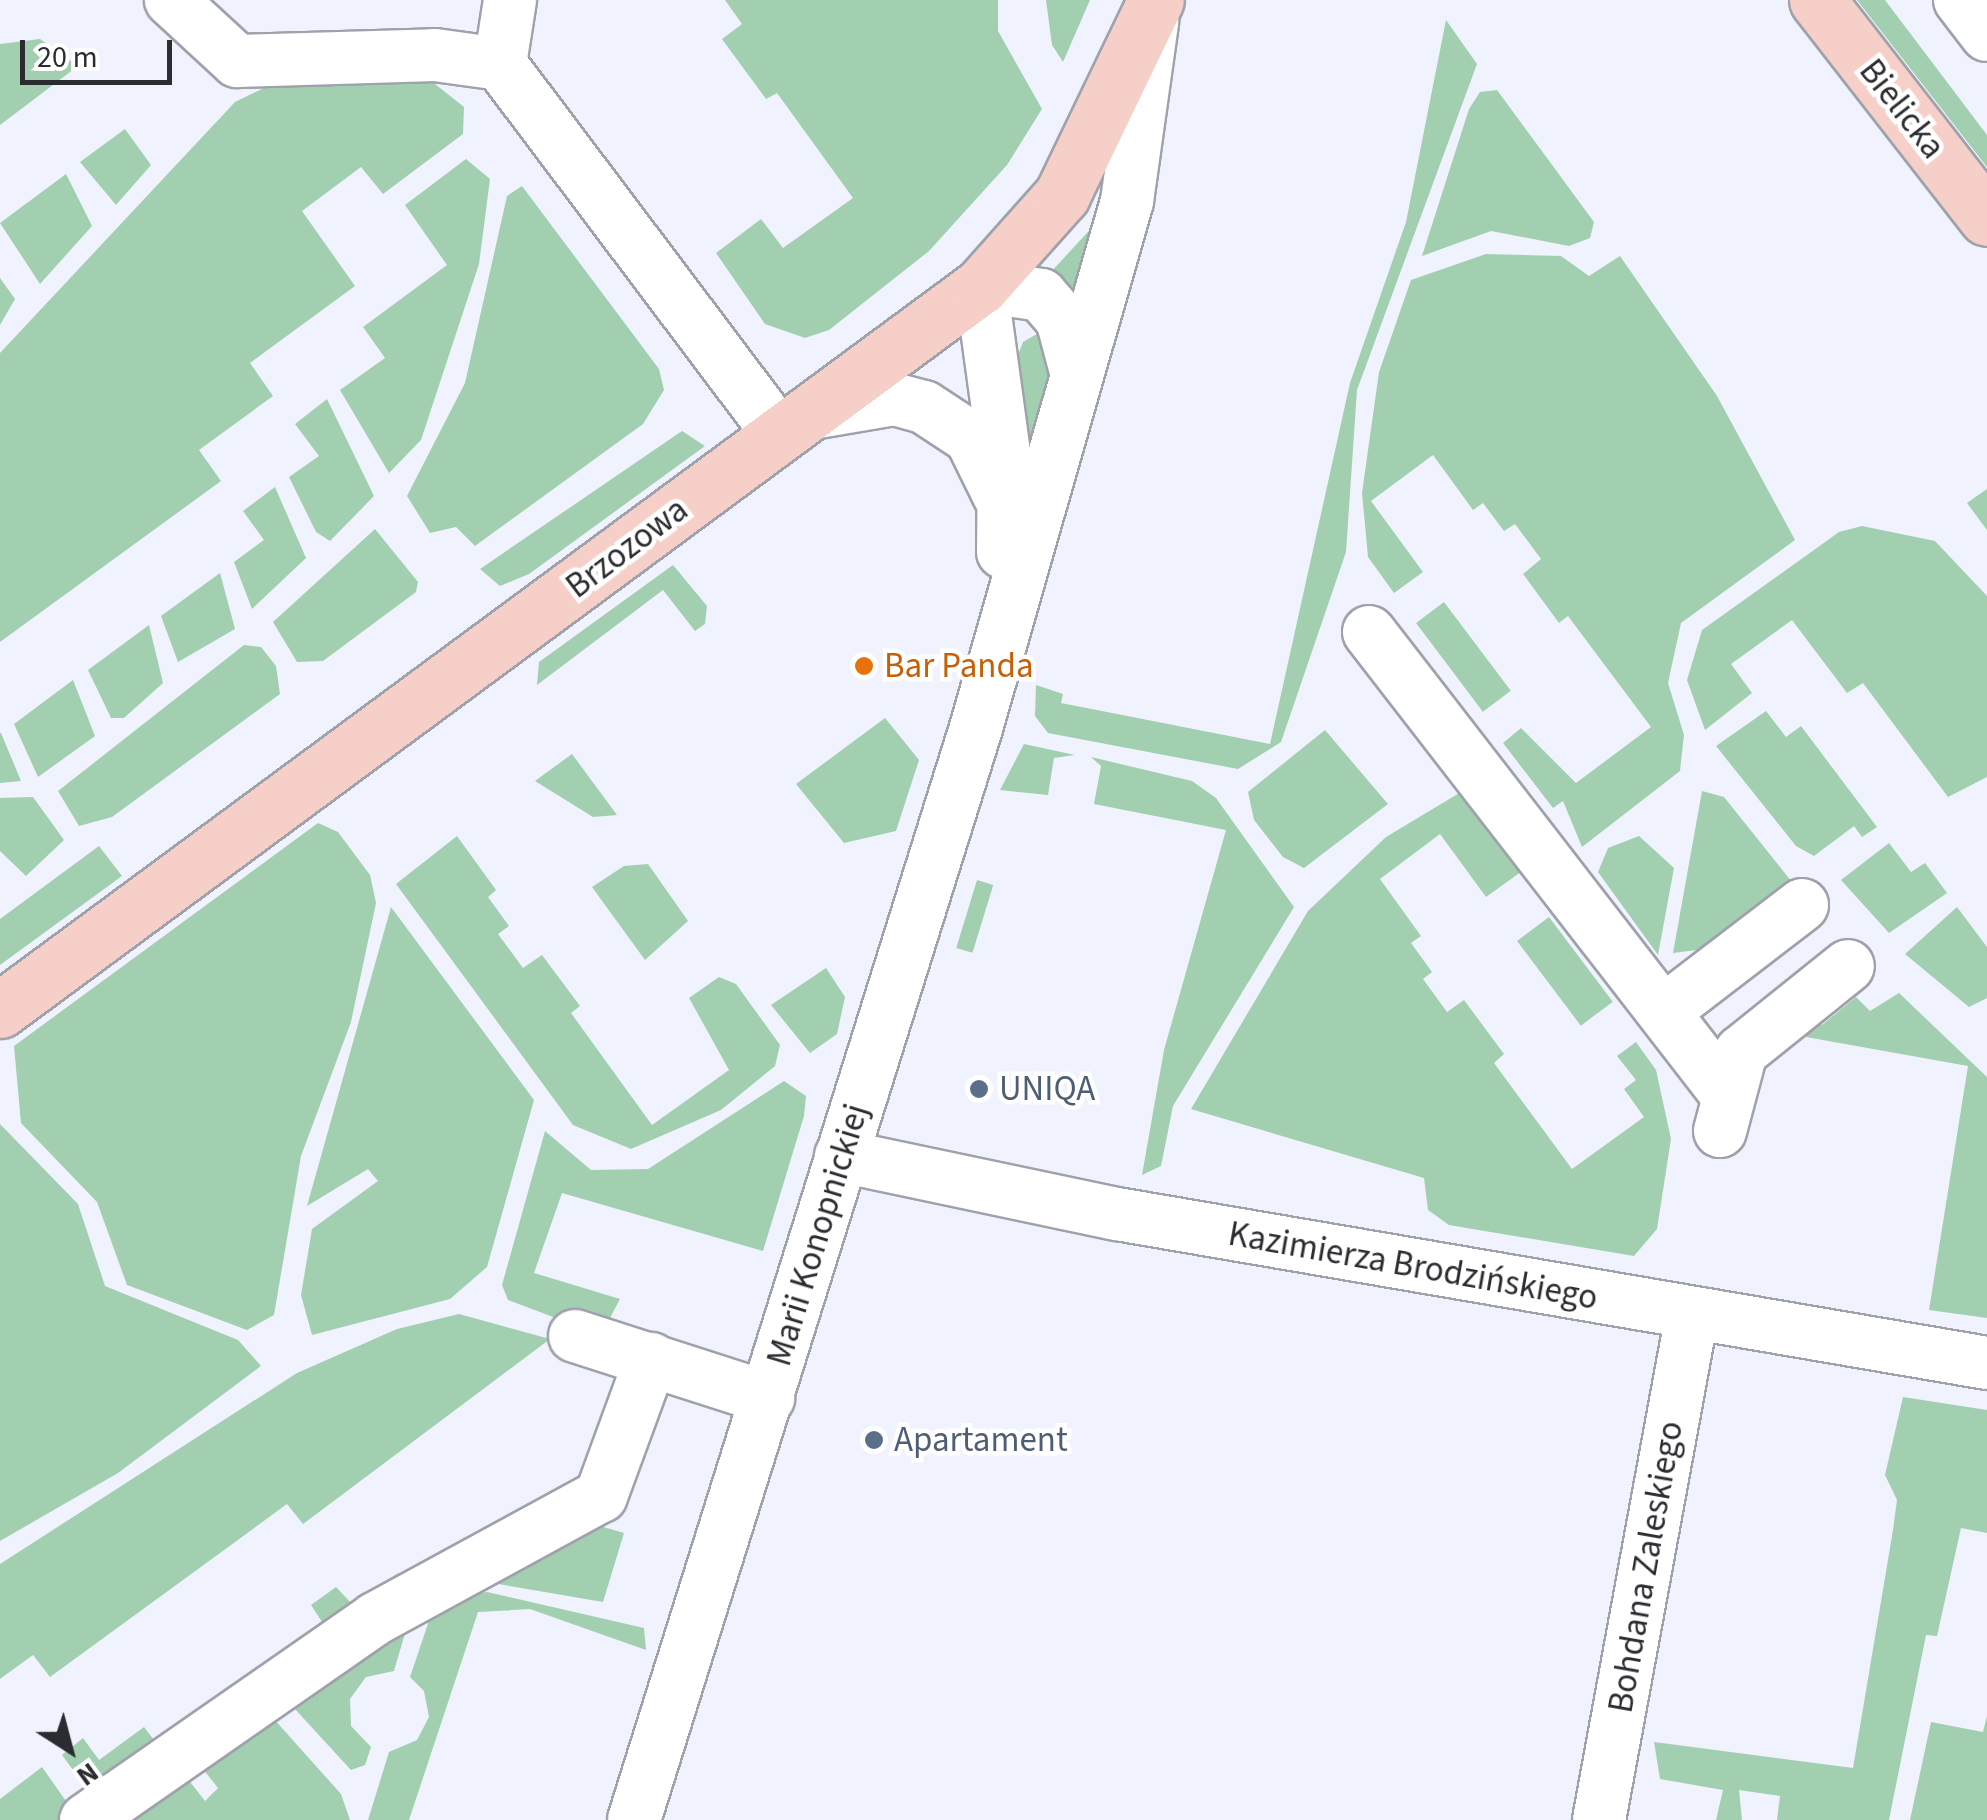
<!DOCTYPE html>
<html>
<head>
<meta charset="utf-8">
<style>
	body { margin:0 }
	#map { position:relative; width:1987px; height:1820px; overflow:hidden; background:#f0f3fd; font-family:"Source Sans 3",sans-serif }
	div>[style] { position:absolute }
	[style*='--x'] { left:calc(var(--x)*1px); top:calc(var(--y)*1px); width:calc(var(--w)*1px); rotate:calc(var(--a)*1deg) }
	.green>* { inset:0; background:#a2cfaf; transform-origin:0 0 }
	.roads { filter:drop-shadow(2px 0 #9fa1ab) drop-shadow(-2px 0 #9fa1ab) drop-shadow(0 2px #9fa1ab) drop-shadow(0 -2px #9fa1ab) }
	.street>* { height:52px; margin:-26px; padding:0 26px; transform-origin:26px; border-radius:26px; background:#fff }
	.secondary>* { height:55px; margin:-27.5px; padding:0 27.5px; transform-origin:27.5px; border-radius:27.5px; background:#f6d0c8 }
	.dots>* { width:28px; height:28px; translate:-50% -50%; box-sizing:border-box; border:5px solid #fff; border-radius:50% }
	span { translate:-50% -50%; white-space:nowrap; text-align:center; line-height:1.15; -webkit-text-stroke:9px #fff; paint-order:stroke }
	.street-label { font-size:35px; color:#2b2c30 }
	.food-label { font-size:35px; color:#c56008 }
	.left { translate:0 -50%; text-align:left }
	.service-label { font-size:35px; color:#4e5e75 }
	.north { position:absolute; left:20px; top:1700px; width:100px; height:100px; -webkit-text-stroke:8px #fff; paint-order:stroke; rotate:144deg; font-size:28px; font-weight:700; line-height:40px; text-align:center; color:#2b2c30 }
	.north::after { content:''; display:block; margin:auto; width:35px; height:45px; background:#2b2c30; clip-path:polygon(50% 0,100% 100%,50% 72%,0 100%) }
	.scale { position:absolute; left:20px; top:40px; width:152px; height:45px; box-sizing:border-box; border:5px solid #2b2c30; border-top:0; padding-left:12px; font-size:30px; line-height:35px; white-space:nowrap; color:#2b2c30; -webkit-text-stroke:8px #fff; paint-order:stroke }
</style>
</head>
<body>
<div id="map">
	<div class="green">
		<i style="clip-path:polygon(725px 0,998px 0,998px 31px,1042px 109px,1007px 165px,929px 251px,829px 330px,805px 338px,765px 324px,716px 253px,761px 219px,783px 248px,853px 198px,777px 93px,766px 99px,722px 39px,742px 24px)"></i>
		<i style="clip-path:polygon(1046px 0,1090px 0,1063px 62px,1052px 45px)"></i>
		<i style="clip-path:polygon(1857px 0,1885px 0,1987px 135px,1987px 167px)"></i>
		<i style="clip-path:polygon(1446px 20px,1477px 64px,1357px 390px,1346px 552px,1281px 742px,1238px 769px,1048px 733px,1035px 716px,1036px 685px,1063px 694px,1061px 703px,1270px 744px,1350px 383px,1406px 222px)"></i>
		<i style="clip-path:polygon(40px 39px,78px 66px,0 125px,0 44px)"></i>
		<i style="clip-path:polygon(430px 80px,464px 107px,463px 134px,383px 194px,361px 167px,302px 211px,355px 286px,250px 363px,273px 396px,199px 450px,221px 481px,0 642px,0 353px,235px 102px,272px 84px)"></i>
		<i style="clip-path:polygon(1497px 90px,1594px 222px,1590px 238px,1569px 246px,1491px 231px,1422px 256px,1469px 109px,1480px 92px)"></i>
		<i style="clip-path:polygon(125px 129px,151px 165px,116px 205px,80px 162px)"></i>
		<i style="clip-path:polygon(466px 159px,490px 179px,479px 264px,421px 440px,389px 473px,340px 390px,385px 358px,363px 327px,447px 265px,405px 205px)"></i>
		<i style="clip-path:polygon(66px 174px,92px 226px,40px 284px,0 223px)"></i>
		<i style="clip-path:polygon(522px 186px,659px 369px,664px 390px,643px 424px,475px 546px,456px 527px,430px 533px,407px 496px,465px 383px,507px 196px)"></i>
		<i style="clip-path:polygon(1098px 221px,1079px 304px,1049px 274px)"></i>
		<i style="clip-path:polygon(1486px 254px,1561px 256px,1589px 276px,1620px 256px,1717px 396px,1795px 540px,1681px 623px,1668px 683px,1684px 735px,1680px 771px,1582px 847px,1563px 801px,1553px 808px,1503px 743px,1521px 728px,1576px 783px,1651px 727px,1568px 616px,1559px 623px,1523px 574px,1541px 559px,1515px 524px,1504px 531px,1483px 503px,1473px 510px,1433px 455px,1371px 501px,1423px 572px,1394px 593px,1368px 557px,1362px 493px,1379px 372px,1411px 280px)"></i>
		<i style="clip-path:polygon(0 278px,15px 299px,0 325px)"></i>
		<i style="clip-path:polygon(1042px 331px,1054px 363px,1031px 459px,1014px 365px,1023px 342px)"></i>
		<i style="clip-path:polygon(327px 399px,374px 496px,330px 541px,316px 532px,289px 477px,319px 456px,295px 424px)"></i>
		<i style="clip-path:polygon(682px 431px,705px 446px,529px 574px,500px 586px,480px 569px)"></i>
		<i style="clip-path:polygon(275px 487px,306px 558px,252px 609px,234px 562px,264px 540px,243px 511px)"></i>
		<i style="clip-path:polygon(1987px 489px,1987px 530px,1967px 503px)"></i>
		<i style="clip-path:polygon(1862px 526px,1935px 541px,1987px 596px,1987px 777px,1948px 797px,1863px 683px,1847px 693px,1792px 620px,1731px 664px,1752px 693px,1705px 730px,1687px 680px,1702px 630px,1839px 532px)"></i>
		<i style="clip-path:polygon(375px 529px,418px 582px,416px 592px,323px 661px,297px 662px,273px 622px)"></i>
		<i style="clip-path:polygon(673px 565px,707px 606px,705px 624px,695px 631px,663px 590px,537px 685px,539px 662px)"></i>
		<i style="clip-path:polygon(220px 573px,235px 629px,178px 662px,161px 616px)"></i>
		<i style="left:1444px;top:602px;width:111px;height:35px;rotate:53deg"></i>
		<i style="clip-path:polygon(149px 625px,163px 683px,124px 718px,111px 718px,88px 670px)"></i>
		<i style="clip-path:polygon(244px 645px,261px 647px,276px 666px,280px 694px,112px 817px,79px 826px,58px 791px)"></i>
		<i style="clip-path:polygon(73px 680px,95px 736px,38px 777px,14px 724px)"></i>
		<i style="clip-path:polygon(1766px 711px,1786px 737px,1801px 726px,1877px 827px,1862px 837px,1854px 826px,1814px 856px,1796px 846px,1716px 746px)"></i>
		<i style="clip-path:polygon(885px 718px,919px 760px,896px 831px,844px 843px,796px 784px)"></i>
		<i style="clip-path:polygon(1325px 730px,1388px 804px,1304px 868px,1283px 857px,1254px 820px,1248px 792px)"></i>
		<i style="clip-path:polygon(0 733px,1px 733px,21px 781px,0 783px)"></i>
		<i style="clip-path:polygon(1024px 744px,1075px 755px,1054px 758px,1048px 795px,1000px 790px)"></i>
		<i style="clip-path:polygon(572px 754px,617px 815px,593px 817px,535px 781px)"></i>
		<i style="clip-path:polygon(1091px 757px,1192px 781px,1216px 798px,1294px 907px,1173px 1106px,1161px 1166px,1142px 1175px,1164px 1050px,1226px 830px,1094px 804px,1101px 766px)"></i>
		<i style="clip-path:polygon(1702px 791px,1724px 797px,1792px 882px,1713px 948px,1673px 953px)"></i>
		<i style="clip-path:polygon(1461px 792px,1525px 869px,1486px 897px,1440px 834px,1380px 879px,1421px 936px,1411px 943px,1432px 972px,1423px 979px,1447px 1012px,1464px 1000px,1504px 1054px,1494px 1063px,1572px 1169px,1644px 1117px,1624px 1089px,1636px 1080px,1617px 1056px,1636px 1042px,1656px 1070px,1671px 1139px,1657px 1229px,1634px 1256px,1449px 1225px,1428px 1210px,1424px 1178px,1191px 1109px,1308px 911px,1386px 837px)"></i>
		<i style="clip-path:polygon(33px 797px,64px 840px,26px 876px,0 851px,0 798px)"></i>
		<i style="clip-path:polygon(318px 823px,338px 832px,370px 875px,376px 903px,351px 1022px,301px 1156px,274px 1315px,247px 1330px,127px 1285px,97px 1202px,21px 1123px,14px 1046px)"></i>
		<i style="clip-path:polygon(457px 836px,496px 890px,488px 897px,509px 926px,498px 934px,523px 968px,542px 955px,580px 1006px,571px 1013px,652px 1125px,729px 1070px,689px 998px,719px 977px,736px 984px,780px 1045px,775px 1066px,721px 1110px,631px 1149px,573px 1125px,396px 884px)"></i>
		<i style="clip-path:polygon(1639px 836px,1674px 868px,1658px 955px,1598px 872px,1608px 848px)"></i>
		<i style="clip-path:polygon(1889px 843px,1911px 872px,1925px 863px,1947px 893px,1889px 933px,1841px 880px)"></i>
		<i style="clip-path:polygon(99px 846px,122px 876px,0 965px,0 919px)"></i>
		<i style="clip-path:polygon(648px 864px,688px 921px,645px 960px,592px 887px,624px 866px)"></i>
		<i style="left:977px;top:880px;width:17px;height:71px;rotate:17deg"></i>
		<i style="clip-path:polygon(391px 907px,534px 1100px,487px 1267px,450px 1299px,312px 1335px,301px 1295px,312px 1229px,378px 1181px,368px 1169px,307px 1206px)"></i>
		<i style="clip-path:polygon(1957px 907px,1987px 947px,1987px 998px,1969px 1007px,1905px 954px)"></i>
		<i style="left:1549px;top:917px;width:106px;height:40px;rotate:53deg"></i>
		<i style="clip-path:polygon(826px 968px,845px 997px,837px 1034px,810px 1053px,771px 1005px)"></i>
		<i style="clip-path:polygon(1899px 993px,1987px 1077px,1987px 1318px,1929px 1310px,1968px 1066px,1806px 1037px,1798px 1026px,1810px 1014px,1822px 1025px,1856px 997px,1870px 1011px)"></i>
		<i style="clip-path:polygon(784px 1081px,806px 1096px,804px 1116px,763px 1251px,562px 1193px,534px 1273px,620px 1299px,601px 1335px,508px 1300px,502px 1285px,545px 1131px,591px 1170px,648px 1169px)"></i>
		<i style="clip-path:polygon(0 1124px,78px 1204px,105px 1286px,238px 1340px,261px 1366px,118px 1473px,0 1541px)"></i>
		<i style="clip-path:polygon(459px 1314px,550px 1339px,303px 1524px,287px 1504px,50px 1677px,33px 1655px,0 1679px,0 1564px,297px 1373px,397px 1329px)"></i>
		<i style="clip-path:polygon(1903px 1397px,1987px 1410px,1987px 1533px,1961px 1528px,1937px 1636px,1926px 1635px,1889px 1820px,1777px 1820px,1780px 1796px,1739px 1790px,1742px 1820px,1716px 1820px,1723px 1790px,1660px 1779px,1654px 1742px,1853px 1768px,1893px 1530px,1897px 1500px,1885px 1475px)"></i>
		<i style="clip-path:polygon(580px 1520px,624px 1533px,603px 1602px,481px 1581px)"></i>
		<i style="clip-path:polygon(398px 1573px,411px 1590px,324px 1625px,311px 1605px,336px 1587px,353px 1605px)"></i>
		<i style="clip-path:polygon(487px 1592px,644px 1628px,646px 1650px,530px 1609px,478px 1612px,409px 1820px,368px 1820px,389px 1752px,417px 1740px,429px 1717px,424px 1691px,410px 1677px,437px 1597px)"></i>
		<i style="clip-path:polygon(406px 1630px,394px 1671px,366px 1677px,350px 1699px,351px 1726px,371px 1747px,365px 1765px,351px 1770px,282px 1695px)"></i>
		<i style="clip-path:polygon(265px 1709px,341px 1794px,350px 1820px,114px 1820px,180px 1769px,205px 1801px,218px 1788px,195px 1759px)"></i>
		<i style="clip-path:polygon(1987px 1716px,1987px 1820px,1910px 1820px,1931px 1722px,1983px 1732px)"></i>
		<i style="clip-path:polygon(144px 1727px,157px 1744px,87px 1789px,62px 1755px,83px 1738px,99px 1760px)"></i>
		<i style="clip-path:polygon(42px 1767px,68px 1804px,65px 1820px,0 1820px,0 1799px)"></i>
	</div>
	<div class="roads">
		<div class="street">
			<i style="--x:171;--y:0;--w:90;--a:42.7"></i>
			<i style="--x:237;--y:61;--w:198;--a:-1.7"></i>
			<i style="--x:435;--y:55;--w:66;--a:7.9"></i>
			<i style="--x:500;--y:64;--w:65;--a:-81.1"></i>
			<i style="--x:1960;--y:0;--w:44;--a:52.4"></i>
			<i style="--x:500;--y:64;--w:465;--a:53"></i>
			<i style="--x:813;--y:413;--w:82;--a:-9.8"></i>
			<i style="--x:894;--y:399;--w:31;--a:15"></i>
			<i style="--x:924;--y:407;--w:56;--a:33.4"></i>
			<i style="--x:971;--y:438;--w:64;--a:63.8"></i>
			<i style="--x:1003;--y:552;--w:99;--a:-89.4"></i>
			<i style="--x:1004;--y:453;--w:169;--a:-97.8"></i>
			<i style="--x:981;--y:286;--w:61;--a:8.5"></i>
			<i style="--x:1041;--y:295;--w:32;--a:49"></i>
			<i style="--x:1062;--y:319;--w:51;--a:75.1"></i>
			<i style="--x:1369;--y:632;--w:582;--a:52.26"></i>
			<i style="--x:1664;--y:1011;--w:174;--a:-37.5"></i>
			<i style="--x:1720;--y:1131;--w:82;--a:-75.1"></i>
			<i style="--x:1741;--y:1052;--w:137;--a:-38.8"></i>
			<i style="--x:841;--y:1156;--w:282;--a:11.9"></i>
			<i style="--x:1117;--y:1214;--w:883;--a:9.72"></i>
			<i style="--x:575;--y:1336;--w:203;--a:17.8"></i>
			<i style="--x:86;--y:1820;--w:352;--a:-34.8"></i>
			<i style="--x:375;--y:1619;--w:257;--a:-28.6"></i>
			<i style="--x:601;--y:1496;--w:146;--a:-69.9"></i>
			<i style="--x:634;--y:1820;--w:1144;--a:-72.61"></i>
			<i style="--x:976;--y:728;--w:548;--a:-74.01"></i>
			<i style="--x:1127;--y:201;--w:181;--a:-82"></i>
			<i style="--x:1599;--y:1820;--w:513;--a:-79.57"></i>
		</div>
		<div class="secondary">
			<i style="--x:1817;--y:0;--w:276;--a:52.1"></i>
			<i style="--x:0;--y:1010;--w:1219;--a:-36.43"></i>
			<i style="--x:981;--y:286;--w:122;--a:-48.3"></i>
			<i style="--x:1062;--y:195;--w:216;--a:-64.3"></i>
		</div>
	</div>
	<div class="dots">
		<i style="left:864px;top:666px;background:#e8710a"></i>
		<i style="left:979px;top:1089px;background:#5c6f8a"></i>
		<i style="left:874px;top:1440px;background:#5c6f8a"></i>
	</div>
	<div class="street-label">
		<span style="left:1902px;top:109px;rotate:52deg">Bielicka</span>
		<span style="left:627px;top:548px;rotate:-37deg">Brzozowa</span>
		<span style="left:818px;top:1235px;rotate:-73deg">Marii Konopnickiej</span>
		<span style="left:1413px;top:1266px;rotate:10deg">Kazimierza Brodzińskiego</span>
		<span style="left:1646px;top:1567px;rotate:-80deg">Bohdana Zaleskiego</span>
	</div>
	<div class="food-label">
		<span class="left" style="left:884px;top:666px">Bar Panda</span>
	</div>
	<div class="service-label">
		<span class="left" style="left:999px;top:1089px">UNIQA</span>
		<span class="left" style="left:894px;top:1440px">Apartament</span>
	</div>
	<div class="north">N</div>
	<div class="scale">20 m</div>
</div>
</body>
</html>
